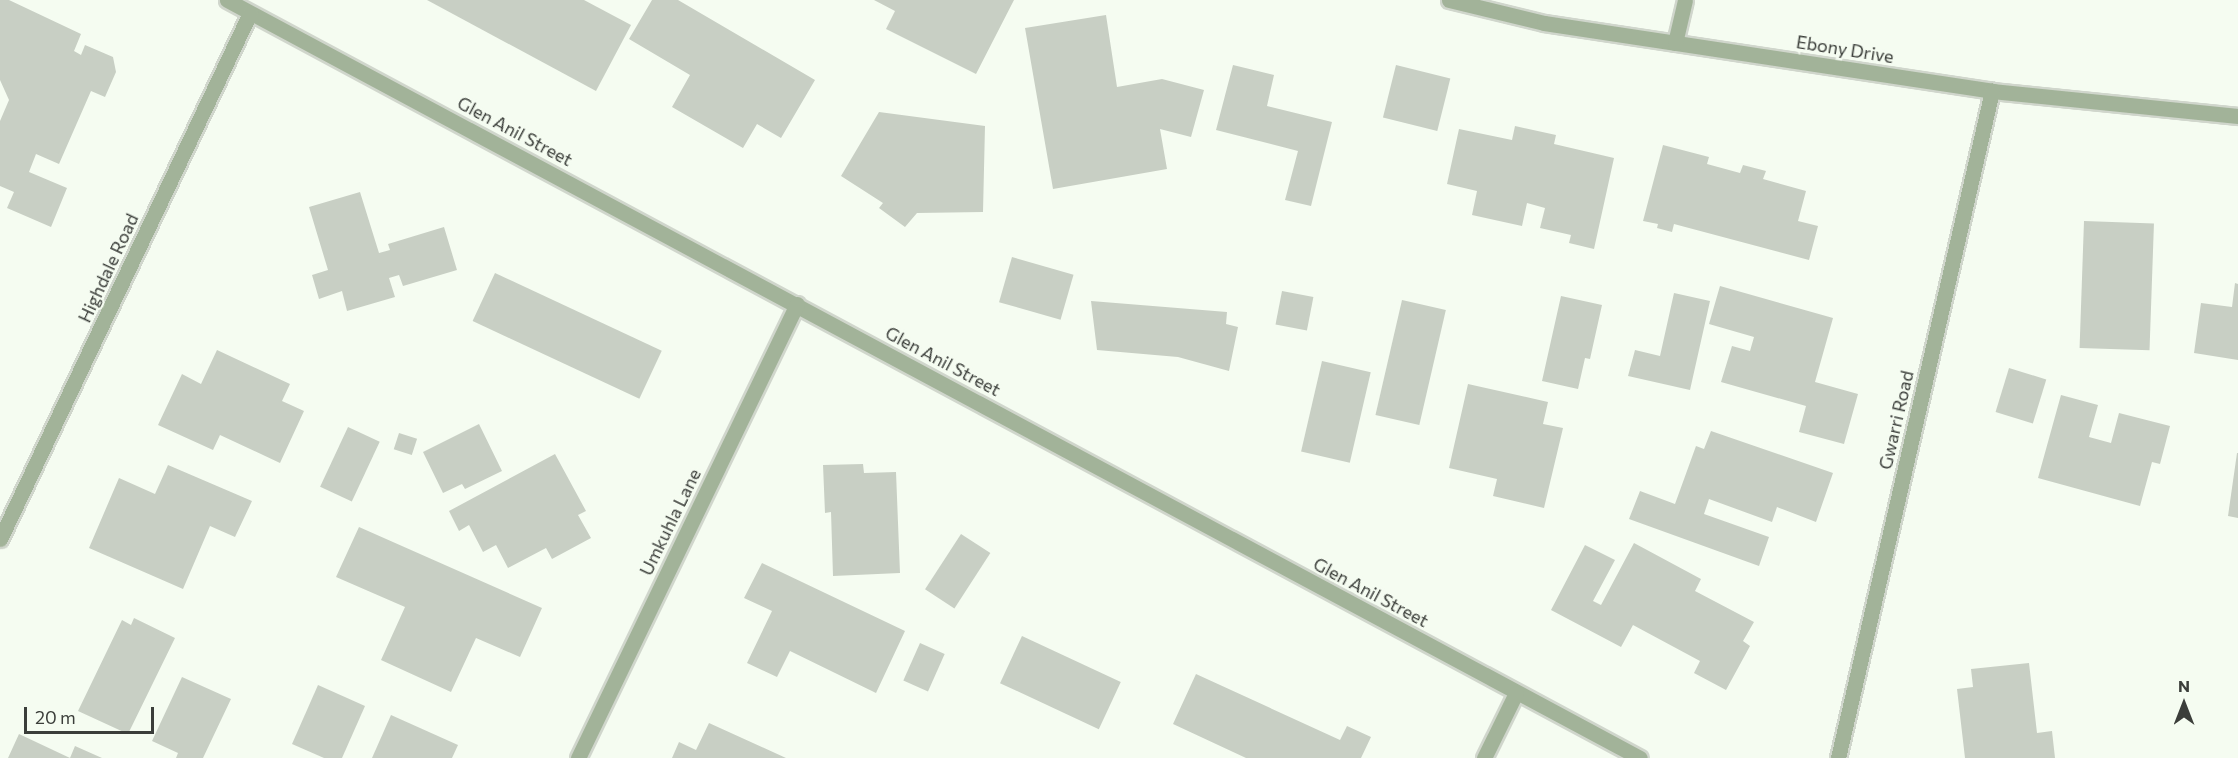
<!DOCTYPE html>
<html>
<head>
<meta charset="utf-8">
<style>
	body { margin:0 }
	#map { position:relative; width:2238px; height:758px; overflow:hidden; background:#f5fcf1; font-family:Commissioner,sans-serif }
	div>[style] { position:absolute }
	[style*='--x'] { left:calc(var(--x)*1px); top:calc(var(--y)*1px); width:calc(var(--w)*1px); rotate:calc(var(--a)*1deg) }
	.building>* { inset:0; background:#c8cfc4; transform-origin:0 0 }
	.roads { filter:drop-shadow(2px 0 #d0d6cc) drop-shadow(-2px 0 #d0d6cc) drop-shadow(0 2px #d0d6cc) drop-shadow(0 -2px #d0d6cc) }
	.minor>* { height:15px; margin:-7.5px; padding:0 7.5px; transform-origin:7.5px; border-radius:7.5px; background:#a2b399 }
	span { translate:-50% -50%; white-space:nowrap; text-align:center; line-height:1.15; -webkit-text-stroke:4.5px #f5fcf1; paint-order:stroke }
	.street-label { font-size:18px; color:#3b3e3a }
	.north { position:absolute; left:2154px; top:674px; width:60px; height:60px; -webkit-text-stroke:4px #f5fcf1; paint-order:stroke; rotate:0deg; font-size:16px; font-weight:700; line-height:24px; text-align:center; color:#3b3e3a }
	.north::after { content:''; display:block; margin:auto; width:21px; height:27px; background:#3b3e3a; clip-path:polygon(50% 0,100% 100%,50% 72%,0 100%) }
	.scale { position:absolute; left:24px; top:707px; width:130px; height:27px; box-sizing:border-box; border:3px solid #3b3e3a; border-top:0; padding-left:8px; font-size:18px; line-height:21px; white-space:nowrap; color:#3b3e3a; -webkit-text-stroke:4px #f5fcf1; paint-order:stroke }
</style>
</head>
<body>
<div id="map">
	<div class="building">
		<i style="clip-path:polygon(0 0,9px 0,81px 34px,74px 51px,81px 55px,85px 45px,113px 57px,116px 72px,105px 97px,91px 91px,59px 164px,36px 154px,29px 172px,67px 188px,51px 227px,7px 208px,14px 192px,0 186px,0 121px,9px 100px,0 80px)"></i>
		<i style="clip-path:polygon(427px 0,584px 0,631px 25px,596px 91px)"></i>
		<i style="clip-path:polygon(652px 0,678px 0,815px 80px,781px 138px,757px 124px,743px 148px,672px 107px,690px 75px,629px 39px)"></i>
		<i style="clip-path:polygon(874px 0,1014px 0,976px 74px,886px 29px,895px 11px)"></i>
		<i style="clip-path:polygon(1106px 15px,1117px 87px,1162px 79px,1204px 90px,1191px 137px,1160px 129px,1167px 169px,1053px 189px,1025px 28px)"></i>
		<i style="clip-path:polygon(1233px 65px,1274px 75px,1267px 106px,1332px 122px,1311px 206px,1285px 200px,1298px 151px,1216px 130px)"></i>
		<i style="left:1396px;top:65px;width:56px;height:54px;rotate:14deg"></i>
		<i style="clip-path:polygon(879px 112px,985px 126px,983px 212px,917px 213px,905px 227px,879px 208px,883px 203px,841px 176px)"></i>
		<i style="clip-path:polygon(1515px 126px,1556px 135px,1554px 144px,1614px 158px,1594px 249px,1569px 243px,1571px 235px,1540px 228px,1545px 208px,1527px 203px,1522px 226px,1472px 215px,1477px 191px,1447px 184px,1459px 129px,1512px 140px)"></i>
		<i style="clip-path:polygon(1663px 145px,1709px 157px,1707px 164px,1740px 173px,1743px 165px,1766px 171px,1763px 179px,1806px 191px,1798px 221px,1818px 226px,1809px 260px,1674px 224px,1672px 232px,1657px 228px,1658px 224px,1643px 221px)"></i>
		<i style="clip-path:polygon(360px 192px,379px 253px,390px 250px,388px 244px,444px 227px,457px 270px,403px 286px,399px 275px,389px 278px,395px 297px,347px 311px,342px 291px,319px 299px,312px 275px,328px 270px,309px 207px)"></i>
		<i style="left:2084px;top:221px;width:70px;height:127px;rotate:2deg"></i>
		<i style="left:1012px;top:257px;width:64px;height:47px;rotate:16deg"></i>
		<i style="left:495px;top:273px;width:184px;height:53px;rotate:25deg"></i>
		<i style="clip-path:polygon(2235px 283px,2238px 284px,2238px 360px,2194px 353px,2201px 303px,2232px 307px)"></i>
		<i style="clip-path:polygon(1720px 286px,1833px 318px,1815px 382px,1858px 394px,1844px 444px,1799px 432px,1806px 406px,1721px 382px,1732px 346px,1750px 351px,1754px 337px,1709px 324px)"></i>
		<i style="left:1282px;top:291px;width:32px;height:34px;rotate:11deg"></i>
		<i style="clip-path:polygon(1674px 293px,1710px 301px,1690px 390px,1628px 376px,1635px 350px,1660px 356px)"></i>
		<i style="clip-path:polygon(1561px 296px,1602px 305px,1590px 359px,1585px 358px,1578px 389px,1542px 381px)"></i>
		<i style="left:1402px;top:300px;width:45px;height:118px;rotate:13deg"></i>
		<i style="clip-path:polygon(1091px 301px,1227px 312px,1226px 324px,1238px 327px,1229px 371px,1178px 357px,1097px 350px)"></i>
		<i style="clip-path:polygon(217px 350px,290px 384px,282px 401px,304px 411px,280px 463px,220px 435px,213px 450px,158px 425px,182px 374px,201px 384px)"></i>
		<i style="left:1322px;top:361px;width:50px;height:93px;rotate:13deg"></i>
		<i style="left:2009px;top:368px;width:39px;height:46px;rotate:17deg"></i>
		<i style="clip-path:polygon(1468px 384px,1548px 402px,1543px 424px,1563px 428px,1544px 508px,1493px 496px,1497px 479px,1449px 468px)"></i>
		<i style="clip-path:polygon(2061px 395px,2098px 405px,2089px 437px,2111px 443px,2119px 413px,2170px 426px,2160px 464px,2152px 462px,2140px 506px,2038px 478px)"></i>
		<i style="clip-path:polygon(479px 424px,502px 471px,465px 489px,462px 484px,443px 493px,423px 452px)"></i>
		<i style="left:348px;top:427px;width:35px;height:66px;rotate:25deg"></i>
		<i style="clip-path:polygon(1711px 431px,1833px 473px,1816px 522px,1777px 507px,1772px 522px,1709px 499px,1704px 514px,1769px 537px,1759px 566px,1629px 519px,1640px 491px,1675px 504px,1696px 446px,1704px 449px)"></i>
		<i style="left:399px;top:433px;width:19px;height:17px;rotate:18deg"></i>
		<i style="clip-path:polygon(2237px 453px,2238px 453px,2238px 518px,2228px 516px)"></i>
		<i style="clip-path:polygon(555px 454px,586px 511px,578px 515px,591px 538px,552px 559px,546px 548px,508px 568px,496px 545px,483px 552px,469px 525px,459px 531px,449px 511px)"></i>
		<i style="clip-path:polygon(863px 464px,864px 473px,896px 472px,900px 573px,833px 576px,831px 512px,825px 513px,823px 465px)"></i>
		<i style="clip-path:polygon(168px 465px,252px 501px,235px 537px,210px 526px,183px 589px,89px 548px,119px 478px,155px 494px)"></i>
		<i style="clip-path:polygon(359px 527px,542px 608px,520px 657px,476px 638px,451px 692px,381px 660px,405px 607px,336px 577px)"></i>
		<i style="left:961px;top:534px;width:35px;height:66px;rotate:33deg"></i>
		<i style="clip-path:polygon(1634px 543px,1701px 579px,1695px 591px,1754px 622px,1743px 641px,1750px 646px,1726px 690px,1694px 673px,1700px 661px,1633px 625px,1621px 647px,1551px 610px,1585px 545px,1615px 560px,1593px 601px,1601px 605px)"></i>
		<i style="clip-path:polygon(762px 563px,905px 631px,876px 693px,790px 651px,777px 677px,747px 663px,772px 611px,744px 598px)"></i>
		<i style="clip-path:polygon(134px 618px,175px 638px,128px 734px,78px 711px,122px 620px,131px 625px)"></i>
		<i style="left:1022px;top:636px;width:109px;height:52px;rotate:25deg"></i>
		<i style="left:920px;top:643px;width:27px;height:41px;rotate:24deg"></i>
		<i style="clip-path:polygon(2029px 663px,2037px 733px,2052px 731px,2055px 758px,1965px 758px,1957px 689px,1973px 687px,1971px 669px)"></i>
		<i style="clip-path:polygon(1196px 674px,1340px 740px,1347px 726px,1371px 737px,1361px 758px,1246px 758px,1173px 724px)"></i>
		<i style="clip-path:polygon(182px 677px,231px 699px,203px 758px,176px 758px,178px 753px,152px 741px)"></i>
		<i style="clip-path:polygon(318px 685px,365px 706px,342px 758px,324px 758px,292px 744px)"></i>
		<i style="clip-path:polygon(391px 715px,458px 745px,452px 758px,372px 758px)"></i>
		<i style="clip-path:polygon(709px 723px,786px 758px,672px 758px,679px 742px,696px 750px)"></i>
		<i style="clip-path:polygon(19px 734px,70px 758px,75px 746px,102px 758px,8px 758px)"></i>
	</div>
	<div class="roads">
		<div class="minor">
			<i style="--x:227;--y:0;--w:1603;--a:28.21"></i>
			<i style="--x:1449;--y:0;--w:98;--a:13.6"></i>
			<i style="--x:1544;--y:23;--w:453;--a:8.6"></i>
			<i style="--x:1992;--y:91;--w:247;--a:5.8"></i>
			<i style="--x:1675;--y:43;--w:44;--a:-76.9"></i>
			<i style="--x:0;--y:539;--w:582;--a:-64.58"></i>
			<i style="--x:578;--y:758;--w:504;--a:-64.25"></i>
			<i style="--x:1484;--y:758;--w:72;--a:-63.8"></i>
			<i style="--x:1838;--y:758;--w:685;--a:-77"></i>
		</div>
	</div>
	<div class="street-label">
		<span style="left:1845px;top:49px;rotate:9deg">Ebony Drive</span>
		<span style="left:515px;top:131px;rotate:28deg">Glen Anil Street</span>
		<span style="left:108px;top:268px;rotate:-65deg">Highdale Road</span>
		<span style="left:943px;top:361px;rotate:28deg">Glen Anil Street</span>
		<span style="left:1896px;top:420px;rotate:-77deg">Gwarri Road</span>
		<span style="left:670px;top:522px;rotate:-64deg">Umkuhla Lane</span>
		<span style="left:1371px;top:592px;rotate:28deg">Glen Anil Street</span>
	</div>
	<div class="north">N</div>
	<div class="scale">20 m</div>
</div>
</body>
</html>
